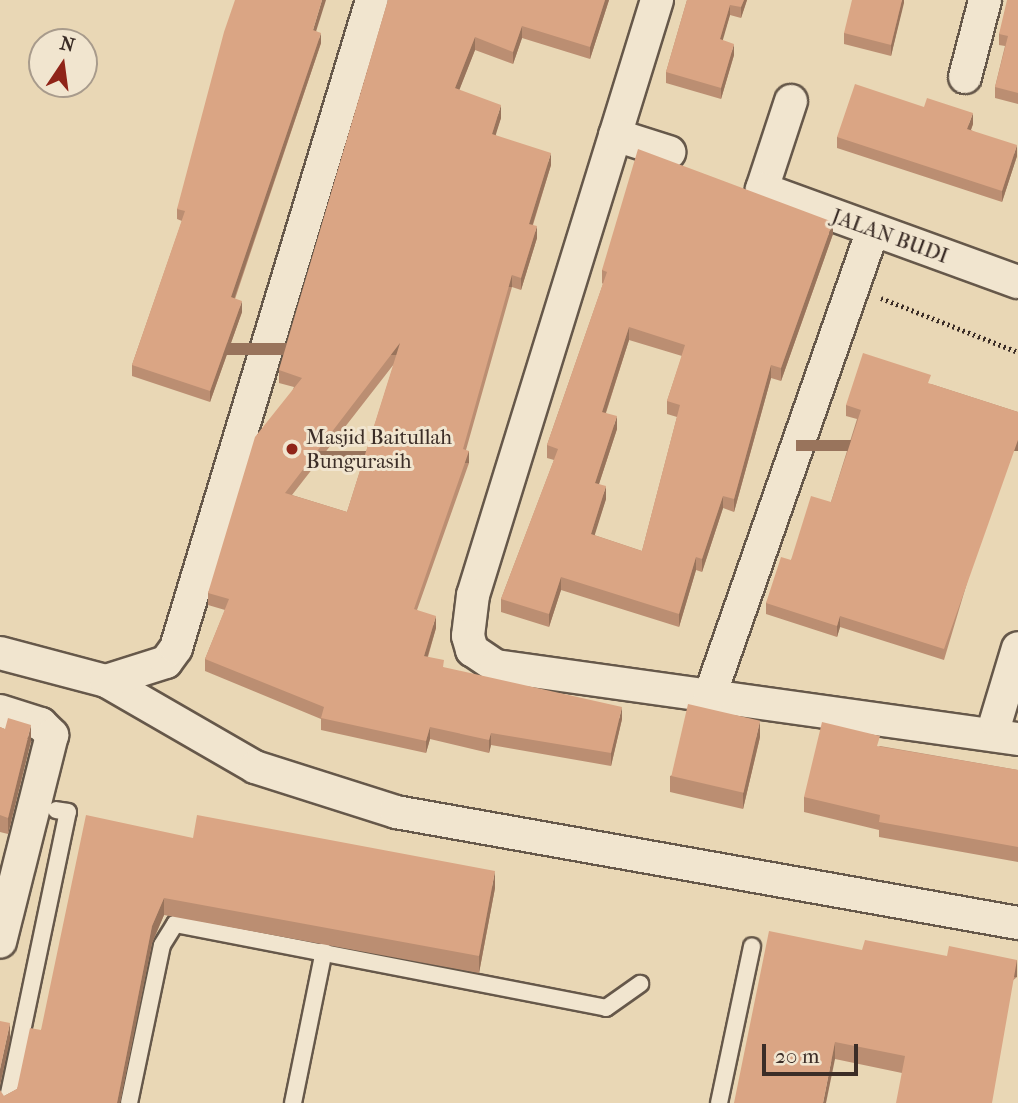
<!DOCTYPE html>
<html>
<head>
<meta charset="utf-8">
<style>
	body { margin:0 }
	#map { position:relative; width:1018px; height:1103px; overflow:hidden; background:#e9d7b5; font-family:"IM FELL French Canon",serif }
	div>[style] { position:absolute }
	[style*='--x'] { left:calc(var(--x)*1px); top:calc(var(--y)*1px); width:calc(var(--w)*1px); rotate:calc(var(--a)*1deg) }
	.path>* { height:4.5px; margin-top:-2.25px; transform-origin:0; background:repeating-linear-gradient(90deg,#3b2d27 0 2px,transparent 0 5.5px) }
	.roads { filter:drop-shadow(2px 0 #66584a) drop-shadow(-2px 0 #66584a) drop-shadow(0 2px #66584a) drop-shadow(0 -2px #66584a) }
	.service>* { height:16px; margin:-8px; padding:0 8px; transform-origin:8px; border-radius:8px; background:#f1e5cf }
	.minor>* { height:32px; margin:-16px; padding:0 16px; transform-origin:16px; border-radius:16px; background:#f1e5cf }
	.wall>* { inset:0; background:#bb8e72 }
	.shaded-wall>* { inset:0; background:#99745c; transform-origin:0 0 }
	.building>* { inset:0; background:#daa584; transform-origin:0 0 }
	.dots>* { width:19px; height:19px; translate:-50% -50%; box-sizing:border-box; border:4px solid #f1e5cf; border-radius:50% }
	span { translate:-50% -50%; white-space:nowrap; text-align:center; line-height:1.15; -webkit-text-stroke:6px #f1e5cf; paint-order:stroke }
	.street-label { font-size:21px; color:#3b2d27 }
	.poi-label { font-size:21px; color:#3b2d27 }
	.left { translate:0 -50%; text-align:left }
	.north { position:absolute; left:28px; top:28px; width:70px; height:70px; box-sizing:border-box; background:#f1e5cf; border:2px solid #a89b8c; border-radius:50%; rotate:13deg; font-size:19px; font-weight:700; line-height:28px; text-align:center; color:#3b2d27 }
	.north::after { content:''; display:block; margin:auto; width:24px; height:32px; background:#8f2418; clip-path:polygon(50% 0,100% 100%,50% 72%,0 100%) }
	.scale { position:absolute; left:762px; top:1044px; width:96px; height:32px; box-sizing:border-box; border:4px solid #3b2d27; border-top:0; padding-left:9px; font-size:21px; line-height:24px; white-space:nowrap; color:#3b2d27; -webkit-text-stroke:5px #f1e5cf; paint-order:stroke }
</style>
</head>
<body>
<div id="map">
	<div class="path">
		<i style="--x:881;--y:298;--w:147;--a:21.5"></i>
	</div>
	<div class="roads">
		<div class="service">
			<i style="--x:7;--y:1103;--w:297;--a:-78.2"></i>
			<i style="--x:68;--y:812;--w:12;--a:-171"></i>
			<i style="--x:129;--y:1103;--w:161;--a:-78.2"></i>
			<i style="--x:162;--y:945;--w:25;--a:-58"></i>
			<i style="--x:175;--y:924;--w:439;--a:11"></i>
			<i style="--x:606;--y:1008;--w:42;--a:-35.2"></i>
			<i style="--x:293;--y:1103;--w:155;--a:-78.5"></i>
			<i style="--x:719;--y:1103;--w:160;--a:-78.1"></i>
		</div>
		<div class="minor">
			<i style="--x:657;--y:0;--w:623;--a:107.18"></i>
			<i style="--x:473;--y:595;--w:41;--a:97"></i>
			<i style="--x:468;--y:636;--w:15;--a:74"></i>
			<i style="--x:472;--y:650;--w:29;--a:34"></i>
			<i style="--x:496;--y:666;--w:527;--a:7.96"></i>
			<i style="--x:965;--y:77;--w:80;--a:-75.4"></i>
			<i style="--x:791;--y:101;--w:93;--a:108.2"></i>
			<i style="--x:762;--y:189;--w:272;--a:20"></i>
			<i style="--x:615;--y:135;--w:57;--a:17.5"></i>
			<i style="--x:0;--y:653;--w:110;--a:14.8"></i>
			<i style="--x:106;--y:681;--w:172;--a:30"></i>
			<i style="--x:255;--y:767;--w:148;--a:17.7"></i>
			<i style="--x:396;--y:812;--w:632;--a:10.12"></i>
			<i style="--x:106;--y:681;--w:63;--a:-17.6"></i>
			<i style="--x:166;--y:662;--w:17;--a:-54"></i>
			<i style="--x:176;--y:648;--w:677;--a:-73.17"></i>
			<i style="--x:709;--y:698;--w:496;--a:-70.7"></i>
			<i style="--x:0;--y:711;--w:43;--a:17.6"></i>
			<i style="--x:41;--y:724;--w:16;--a:45"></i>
			<i style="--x:52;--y:735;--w:213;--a:104.1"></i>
			<i style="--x:996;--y:721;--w:76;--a:-73.2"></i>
		</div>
	</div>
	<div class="wall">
		<i style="clip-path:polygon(evenodd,388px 0,609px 0,590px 59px,522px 38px,513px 64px,475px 50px,459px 90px,501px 118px,495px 135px,551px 165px,533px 225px,537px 238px,521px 290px,512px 287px,466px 450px,469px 463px,417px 610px,436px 628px,428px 657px,444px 668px,622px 719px,611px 766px,491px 745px,489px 753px,430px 739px,426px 753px,321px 730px,321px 719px,205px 671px,205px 659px,225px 610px,208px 605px,208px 593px,294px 387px,279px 383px,279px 370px,388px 0,394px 364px,347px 512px,292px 495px,394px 364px)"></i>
		<i style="clip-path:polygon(687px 0,747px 0,741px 18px,730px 15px,722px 40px,734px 55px,721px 99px,666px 83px,666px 72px)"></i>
		<i style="clip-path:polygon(904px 0,891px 56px,844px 44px,844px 33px)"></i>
		<i style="clip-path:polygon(1018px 0,1018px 104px,995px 98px,995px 87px,1005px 46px,999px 45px,999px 34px)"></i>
		<i style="clip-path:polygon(316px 31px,321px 43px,235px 299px,242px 312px,210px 402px,132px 376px,132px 365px,182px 221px,177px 219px,177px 209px)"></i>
		<i style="clip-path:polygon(973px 124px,971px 130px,1017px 156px,1002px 202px,837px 148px,837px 137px)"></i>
		<i style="clip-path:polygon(evenodd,833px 234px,781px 381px,771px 378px,734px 512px,723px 508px,702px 572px,696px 570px,679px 627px,561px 590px,549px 627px,501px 612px,501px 599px,554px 460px,547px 458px,547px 445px,603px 284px,602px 283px,602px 270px,833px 234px,629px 340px,682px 356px,667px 401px,667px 414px,677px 417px,642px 551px,594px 535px,606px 499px,599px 484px,617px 429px,606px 413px,629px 340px)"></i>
		<i style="clip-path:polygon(931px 384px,1018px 412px,944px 660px,840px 627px,837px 637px,766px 614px,766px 603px,791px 560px,831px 502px,857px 419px,846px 416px,846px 405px)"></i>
		<i style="clip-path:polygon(0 727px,31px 741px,8px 834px,0 832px)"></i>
		<i style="clip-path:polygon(760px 737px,743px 809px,670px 792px,670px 776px)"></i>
		<i style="clip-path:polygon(880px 746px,1018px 770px,1018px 862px,879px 837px,879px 830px,804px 812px,804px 797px)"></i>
		<i style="clip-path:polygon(193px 838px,495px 888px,479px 973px,164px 915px,152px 943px,120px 1103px,0 1103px,4px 1096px,17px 1089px,41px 1030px)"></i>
		<i style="clip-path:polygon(862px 950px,1017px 977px,902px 1073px,835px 1059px,734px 1103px)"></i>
	</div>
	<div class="shaded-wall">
		<i style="clip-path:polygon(322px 0,326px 0,313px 41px,313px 30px)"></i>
		<i style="clip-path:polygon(605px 0,609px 0,590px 59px,590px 47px)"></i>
		<i style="clip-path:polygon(744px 0,747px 0,741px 18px,741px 7px)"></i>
		<i style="clip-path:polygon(902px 0,904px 0,904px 3px,891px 56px,891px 45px)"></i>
		<i style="clip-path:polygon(730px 5px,730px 15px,720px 50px,720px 39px)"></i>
		<i style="clip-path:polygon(522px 26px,522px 38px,513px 64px,513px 52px)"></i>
		<i style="clip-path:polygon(321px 33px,321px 43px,231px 308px,231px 297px)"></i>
		<i style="clip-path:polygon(475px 37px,475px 50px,455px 101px,455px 88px)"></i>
		<i style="clip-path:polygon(734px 44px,734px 55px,721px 99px,721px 88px)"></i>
		<i style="clip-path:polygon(501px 105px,501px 118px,492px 147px,492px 134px)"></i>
		<i style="clip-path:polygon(973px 113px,973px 124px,967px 140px,967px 129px)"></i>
		<i style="clip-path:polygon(1017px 145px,1017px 156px,1002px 202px,1002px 191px)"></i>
		<i style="clip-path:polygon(551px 153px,551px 165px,529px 236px,529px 224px)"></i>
		<i style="clip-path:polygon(833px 222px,833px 234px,781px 381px,781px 368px)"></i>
		<i style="clip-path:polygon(537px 226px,537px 238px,521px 290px,521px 278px)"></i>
		<i style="left:512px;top:275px;width:12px;height:181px;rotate:90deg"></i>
		<i style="clip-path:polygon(242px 301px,242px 312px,210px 402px,210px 391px)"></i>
		<i style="clip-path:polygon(629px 327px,629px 340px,602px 424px,602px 412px)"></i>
		<i style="left:400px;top:343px;width:12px;height:189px;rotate:90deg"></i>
		<i style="clip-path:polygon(771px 365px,771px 378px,734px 512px,734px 499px)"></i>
		<i style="clip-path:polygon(617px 416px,617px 429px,595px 496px,595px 483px)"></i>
		<i style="left:1018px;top:440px;width:11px;height:222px;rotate:90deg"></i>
		<i style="left:469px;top:451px;width:12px;height:167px;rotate:90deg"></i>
		<i style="clip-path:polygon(606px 486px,606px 499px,591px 547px,591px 534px)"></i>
		<i style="clip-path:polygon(723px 496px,723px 508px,702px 572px,702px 559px)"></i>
		<i style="clip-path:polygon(696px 557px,696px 570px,679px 627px,679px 614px)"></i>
		<i style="clip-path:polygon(561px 577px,561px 590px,549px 627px,549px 614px)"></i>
		<i style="clip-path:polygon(436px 616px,436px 628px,424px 668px,424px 656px)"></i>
		<i style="clip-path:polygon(840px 616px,840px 627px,837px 637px,837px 626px)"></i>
		<i style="clip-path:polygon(622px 707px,622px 719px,611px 766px,611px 753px)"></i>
		<i style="clip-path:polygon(760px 721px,760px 737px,743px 809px,743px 793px)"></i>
		<i style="clip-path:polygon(31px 725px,31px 741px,8px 834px,8px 818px)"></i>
		<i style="clip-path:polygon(430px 727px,430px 739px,426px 753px,426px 741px)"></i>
		<i style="clip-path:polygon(491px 733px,491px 745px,489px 753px,489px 740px)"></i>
		<i style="clip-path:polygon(495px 871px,495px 888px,479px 973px,479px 956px)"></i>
		<i style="clip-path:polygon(164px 898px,164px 915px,152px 943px,120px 1103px,117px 1103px,152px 926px)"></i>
		<i style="left:1017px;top:960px;width:17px;height:145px;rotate:90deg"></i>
		<i style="clip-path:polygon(10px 1023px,10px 1040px,0 1086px,0 1069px)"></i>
		<i style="clip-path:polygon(835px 1042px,835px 1059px,826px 1103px,823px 1103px)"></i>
	</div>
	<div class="building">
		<i style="clip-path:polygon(235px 0,322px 0,313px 30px,321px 33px,231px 297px,242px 301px,210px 391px,132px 365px,185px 211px,177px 209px,224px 32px)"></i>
		<i style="clip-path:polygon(evenodd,388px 0,605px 0,590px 47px,522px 26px,513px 52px,475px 37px,455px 88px,501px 105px,492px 134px,551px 153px,529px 224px,537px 226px,521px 278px,512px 275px,463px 449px,469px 451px,414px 609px,436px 616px,424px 656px,444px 660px,443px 667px,622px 707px,611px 753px,491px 733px,489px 740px,430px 727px,426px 741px,321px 718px,324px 707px,205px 659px,229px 599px,208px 593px,255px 437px,302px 378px,279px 370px,388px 0,400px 343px,347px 512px,285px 493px,400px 343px)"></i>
		<i style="clip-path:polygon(687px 0,744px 0,741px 7px,730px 5px,720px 39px,734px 44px,721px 88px,666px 72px)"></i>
		<i style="clip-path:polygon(852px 0,902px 0,891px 45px,844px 33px)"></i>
		<i style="clip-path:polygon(1007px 0,1018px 0,1018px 93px,995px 87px,1008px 36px,999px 34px)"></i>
		<i style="clip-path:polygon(855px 84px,924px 107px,927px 98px,973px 113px,967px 129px,1017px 145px,1002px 191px,837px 137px)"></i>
		<i style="clip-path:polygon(evenodd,638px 149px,833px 222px,781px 368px,771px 365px,734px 499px,723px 496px,702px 559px,696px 557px,679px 614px,561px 577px,549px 614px,501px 599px,558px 449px,547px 445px,607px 272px,602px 270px,638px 149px,629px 327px,685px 345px,667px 401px,680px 405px,642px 551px,591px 534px,606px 486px,595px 483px,617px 416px,602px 412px,629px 327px)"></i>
		<i style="clip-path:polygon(863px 353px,931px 375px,928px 383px,1018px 412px,1018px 440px,944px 649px,840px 616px,837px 626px,766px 603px,781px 557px,791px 560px,811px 496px,831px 502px,861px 410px,846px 405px)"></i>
		<i style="left:688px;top:704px;width:74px;height:74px;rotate:13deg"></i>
		<i style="clip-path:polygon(8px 718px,31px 725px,8px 818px,0 815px,0 727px,5px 729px)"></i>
		<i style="clip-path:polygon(822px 722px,880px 736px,877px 746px,1018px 770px,1018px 847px,879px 822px,880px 815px,804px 797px)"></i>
		<i style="clip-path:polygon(86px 815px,193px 838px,197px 815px,495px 871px,479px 956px,164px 898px,152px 926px,117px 1103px,0 1103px,0 1090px,4px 1096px,17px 1089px,30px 1028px,41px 1030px)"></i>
		<i style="clip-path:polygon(769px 931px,862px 950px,865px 940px,947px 956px,949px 946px,1017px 960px,992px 1103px,896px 1103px,905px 1056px,835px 1042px,823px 1103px,734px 1103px)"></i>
		<i style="clip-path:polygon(0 1021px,10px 1023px,0 1069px)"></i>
	</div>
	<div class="dots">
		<i style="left:292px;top:449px;background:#8f2418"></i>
	</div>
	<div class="street-label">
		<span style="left:890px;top:236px;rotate:20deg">JALAN BUDI</span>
	</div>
	<div class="poi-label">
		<span class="left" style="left:306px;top:449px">Masjid Baitullah<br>Bungurasih</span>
	</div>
	<div class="north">N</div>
	<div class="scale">20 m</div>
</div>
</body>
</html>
